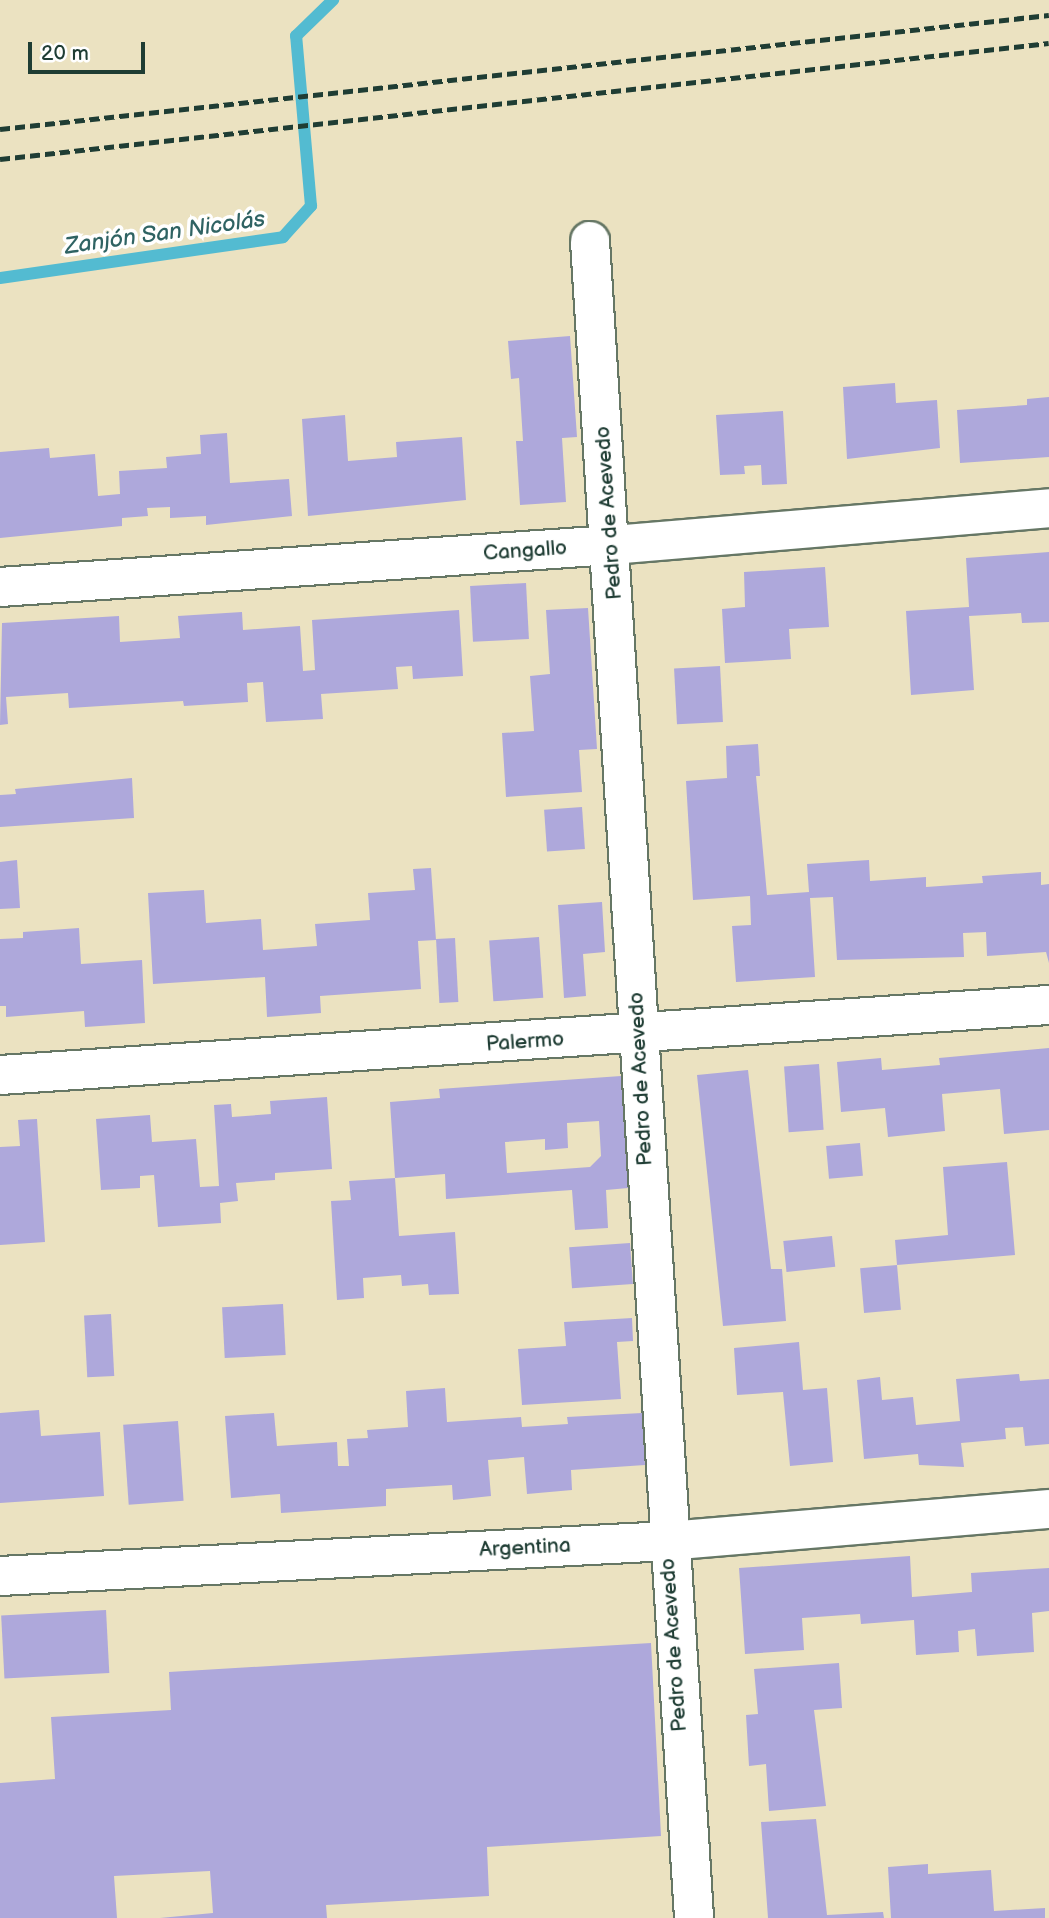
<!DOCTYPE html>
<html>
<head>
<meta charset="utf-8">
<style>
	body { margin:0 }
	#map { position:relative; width:1049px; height:1918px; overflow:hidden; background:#ebe2c1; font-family:"Balsamiq Sans",sans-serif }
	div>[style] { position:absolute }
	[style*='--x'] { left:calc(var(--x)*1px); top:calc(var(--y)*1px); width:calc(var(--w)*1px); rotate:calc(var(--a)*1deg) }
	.stream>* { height:12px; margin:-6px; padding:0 6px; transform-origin:6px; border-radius:6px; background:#53bbd1 }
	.building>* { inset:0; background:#aea8db; transform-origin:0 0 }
	.roads { filter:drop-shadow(2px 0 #667765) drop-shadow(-2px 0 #667765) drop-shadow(0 2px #667765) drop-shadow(0 -2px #667765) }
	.minor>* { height:38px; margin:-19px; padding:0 19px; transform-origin:19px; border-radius:19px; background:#fff }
	.rail>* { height:5px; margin-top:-2.5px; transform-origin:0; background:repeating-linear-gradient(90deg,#1f3d34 0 10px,transparent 0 15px) }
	span { translate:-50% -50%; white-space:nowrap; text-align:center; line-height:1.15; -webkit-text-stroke:7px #fff; paint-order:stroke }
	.street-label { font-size:21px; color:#1f3d34 }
	.water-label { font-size:23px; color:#2f6363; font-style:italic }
	.scale { position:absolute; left:28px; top:42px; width:117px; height:32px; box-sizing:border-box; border:4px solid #1f3d34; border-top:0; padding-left:9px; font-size:21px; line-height:24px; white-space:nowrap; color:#1f3d34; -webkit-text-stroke:5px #fff; paint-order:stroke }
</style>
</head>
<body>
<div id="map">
	<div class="stream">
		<i style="--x:0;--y:278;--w:286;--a:-8.2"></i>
		<i style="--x:283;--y:237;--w:42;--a:-47.9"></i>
		<i style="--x:311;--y:206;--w:171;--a:-95"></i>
		<i style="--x:296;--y:36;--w:52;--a:-44.2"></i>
	</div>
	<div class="building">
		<i style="clip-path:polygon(570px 336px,577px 437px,562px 438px,566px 502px,520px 505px,516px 441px,523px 441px,519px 378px,511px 379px,508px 341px)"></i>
		<i style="clip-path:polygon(895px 383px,896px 403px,937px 400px,940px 448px,847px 459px,843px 387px)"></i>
		<i style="clip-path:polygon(1049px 397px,1049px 457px,960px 463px,957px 410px,1027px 405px,1027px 399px)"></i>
		<i style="clip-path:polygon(783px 411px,787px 484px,762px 485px,761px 465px,744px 466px,745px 474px,720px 475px,716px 415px)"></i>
		<i style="clip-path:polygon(345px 415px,348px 461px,397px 457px,396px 442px,462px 437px,466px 500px,308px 516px,302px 419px)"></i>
		<i style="clip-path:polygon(227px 433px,230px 483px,289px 479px,292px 516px,206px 525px,206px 516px,170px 518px,170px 507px,147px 508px,148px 516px,122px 518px,122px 526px,0 538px,0 452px,49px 448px,50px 458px,95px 454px,98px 496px,120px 494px,119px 471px,167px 468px,166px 457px,201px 454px,200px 435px)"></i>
		<i style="clip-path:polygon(1049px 552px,1049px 622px,1022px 623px,1021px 613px,969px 616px,974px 690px,911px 695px,906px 611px,969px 607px,966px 558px)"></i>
		<i style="clip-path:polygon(825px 567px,829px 627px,789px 629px,791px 659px,725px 663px,722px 609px,745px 607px,744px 572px)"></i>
		<i style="left:526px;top:583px;width:56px;height:56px;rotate:87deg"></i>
		<i style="clip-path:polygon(588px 608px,597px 749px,579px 750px,582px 792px,506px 797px,502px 733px,534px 731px,530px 676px,550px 674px,546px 610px)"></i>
		<i style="clip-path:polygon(459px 610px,463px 676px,413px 679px,412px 666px,396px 667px,398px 689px,321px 694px,323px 719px,266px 722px,263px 682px,247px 683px,248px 702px,184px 706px,183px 701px,69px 708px,68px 693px,6px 697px,8px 724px,0 725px,2px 623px,119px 616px,120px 642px,180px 638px,178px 616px,242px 612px,243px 630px,300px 626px,303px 671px,315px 670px,312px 620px)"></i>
		<i style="left:720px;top:666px;width:56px;height:46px;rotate:87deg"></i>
		<i style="clip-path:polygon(758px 744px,760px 776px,756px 776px,767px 895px,809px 892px,807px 864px,869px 860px,870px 881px,926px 877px,926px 887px,983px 883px,982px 876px,1041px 872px,1041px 885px,1049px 884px,1049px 963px,1046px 952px,987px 956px,986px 932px,963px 933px,964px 957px,837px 960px,833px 897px,810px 898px,815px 977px,736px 982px,732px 926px,751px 925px,750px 896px,693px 900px,686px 781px,727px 778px,726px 746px)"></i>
		<i style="clip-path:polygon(132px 778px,134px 818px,0 827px,0 795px,16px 794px,15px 789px)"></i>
		<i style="left:582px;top:807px;width:42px;height:38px;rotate:86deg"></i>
		<i style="clip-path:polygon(17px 860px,20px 908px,0 909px,0 862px)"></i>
		<i style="clip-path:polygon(431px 868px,436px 940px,418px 941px,421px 989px,320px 996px,321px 1013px,267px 1017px,265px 977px,153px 984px,148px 893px,204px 890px,206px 923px,261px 919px,263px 950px,317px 946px,315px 924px,370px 920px,368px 893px,415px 890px,413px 869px)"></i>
		<i style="clip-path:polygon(602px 902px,605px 952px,583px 954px,586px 996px,564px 998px,558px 905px)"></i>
		<i style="clip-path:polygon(79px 928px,81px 964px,142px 960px,145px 1023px,85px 1027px,84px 1011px,6px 1017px,6px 1006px,0 1006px,0 939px,23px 938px,23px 932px)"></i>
		<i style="left:539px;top:937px;width:61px;height:50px;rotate:86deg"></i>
		<i style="left:455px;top:938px;width:64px;height:19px;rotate:87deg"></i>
		<i style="clip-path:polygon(1049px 1048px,1049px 1130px,1004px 1134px,1000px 1089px,942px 1094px,945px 1131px,888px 1137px,885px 1108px,841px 1112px,837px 1062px,881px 1058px,882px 1070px,940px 1065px,939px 1058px)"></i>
		<i style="left:819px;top:1064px;width:66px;height:35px;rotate:86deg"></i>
		<i style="clip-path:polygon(748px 1070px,771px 1269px,782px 1269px,786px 1321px,723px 1326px,697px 1075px)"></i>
		<i style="clip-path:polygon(evenodd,621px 1076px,628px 1188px,606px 1190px,608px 1228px,575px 1230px,572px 1190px,446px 1199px,445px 1174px,395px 1178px,390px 1102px,440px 1098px,439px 1089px,621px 1076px,599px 1121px,601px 1156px,590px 1167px,507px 1173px,505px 1142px,545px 1139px,545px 1150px,568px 1148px,567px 1123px,599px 1121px)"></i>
		<i style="clip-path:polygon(327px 1097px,332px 1169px,275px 1173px,275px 1180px,236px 1183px,238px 1201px,220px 1203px,221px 1223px,158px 1227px,154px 1175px,140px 1176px,140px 1188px,101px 1190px,96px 1119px,150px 1115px,152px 1142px,196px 1139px,200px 1187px,219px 1186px,214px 1105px,231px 1104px,232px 1117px,271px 1114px,270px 1101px)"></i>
		<i style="clip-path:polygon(37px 1119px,45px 1242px,0 1245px,0 1147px,20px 1146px,18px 1120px)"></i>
		<i style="left:860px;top:1143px;width:33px;height:34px;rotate:85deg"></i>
		<i style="clip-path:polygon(1007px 1162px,1015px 1255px,897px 1265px,895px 1240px,948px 1235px,943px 1167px)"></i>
		<i style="clip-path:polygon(395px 1178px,399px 1236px,455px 1232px,459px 1294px,429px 1295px,428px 1284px,402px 1286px,401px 1275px,363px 1278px,364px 1298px,337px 1300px,331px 1201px,351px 1200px,349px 1181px)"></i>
		<i style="left:832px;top:1236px;width:31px;height:49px;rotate:84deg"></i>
		<i style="left:630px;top:1243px;width:41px;height:61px;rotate:86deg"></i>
		<i style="left:897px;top:1265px;width:45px;height:37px;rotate:85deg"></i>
		<i style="left:283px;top:1304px;width:51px;height:61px;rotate:87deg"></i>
		<i style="left:111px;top:1314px;width:62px;height:27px;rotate:87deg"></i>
		<i style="clip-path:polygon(632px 1318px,633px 1341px,617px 1342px,621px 1399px,522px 1405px,518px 1349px,566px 1346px,564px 1322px)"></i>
		<i style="clip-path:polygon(799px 1342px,803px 1390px,827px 1388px,833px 1462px,790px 1466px,783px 1392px,737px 1395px,734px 1348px)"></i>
		<i style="clip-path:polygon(1019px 1374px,1020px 1381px,1049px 1379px,1049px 1444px,1025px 1446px,1023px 1427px,1005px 1428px,1006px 1439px,961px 1443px,964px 1467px,919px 1465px,918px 1454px,864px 1459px,857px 1380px,880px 1377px,882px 1400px,913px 1397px,916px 1425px,960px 1421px,956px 1379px)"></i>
		<i style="clip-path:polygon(445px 1388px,447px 1422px,521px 1417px,522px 1427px,568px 1424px,567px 1417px,642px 1413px,645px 1465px,571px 1470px,572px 1490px,527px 1494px,524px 1457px,488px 1460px,491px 1496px,453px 1500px,452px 1485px,386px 1489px,386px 1506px,281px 1513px,280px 1494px,231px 1498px,225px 1416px,274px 1413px,277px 1446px,337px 1442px,338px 1466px,349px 1466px,347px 1439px,368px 1438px,367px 1430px,408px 1427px,406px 1391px)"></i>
		<i style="clip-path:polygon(39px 1410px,41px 1436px,100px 1432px,104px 1496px,0 1503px,0 1413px)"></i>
		<i style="left:178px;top:1421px;width:80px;height:55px;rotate:86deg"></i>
		<i style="clip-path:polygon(910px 1556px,912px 1597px,972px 1592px,971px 1573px,1049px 1568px,1049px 1611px,1032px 1613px,1034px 1652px,977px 1656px,975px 1629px,958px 1631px,959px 1652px,916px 1655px,914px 1620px,861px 1624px,860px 1614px,802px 1618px,804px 1650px,745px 1654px,739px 1568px)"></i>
		<i style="left:106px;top:1610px;width:63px;height:105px;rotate:87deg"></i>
		<i style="clip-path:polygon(651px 1643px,661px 1836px,487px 1847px,489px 1896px,326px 1905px,327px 1918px,160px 1918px,213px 1913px,210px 1871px,114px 1876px,117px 1918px,0 1918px,0 1783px,55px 1779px,51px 1717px,171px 1710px,169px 1672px)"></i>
		<i style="clip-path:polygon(839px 1663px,842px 1708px,814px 1710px,826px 1806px,769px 1811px,766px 1764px,749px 1766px,746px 1715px,758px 1714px,754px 1669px)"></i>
		<i style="clip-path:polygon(816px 1819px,827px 1915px,883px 1912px,884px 1918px,768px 1918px,761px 1822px)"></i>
		<i style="clip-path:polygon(928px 1864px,928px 1874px,991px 1870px,994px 1911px,1045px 1908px,1045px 1918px,891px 1918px,888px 1867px)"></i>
	</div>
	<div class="roads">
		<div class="minor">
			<i style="--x:590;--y:241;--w:1680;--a:86.45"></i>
			<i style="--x:0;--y:587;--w:613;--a:-3.93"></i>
			<i style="--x:612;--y:545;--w:439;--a:-4.8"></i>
			<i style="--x:0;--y:1075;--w:1051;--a:-3.82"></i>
			<i style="--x:0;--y:1576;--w:668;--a:-3"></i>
			<i style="--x:667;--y:1541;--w:383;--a:-4.8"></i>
		</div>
	</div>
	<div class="rail">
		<i style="--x:0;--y:129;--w:1055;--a:-6.2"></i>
		<i style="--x:0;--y:159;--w:1055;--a:-6.31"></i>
	</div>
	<div class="street-label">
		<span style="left:609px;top:513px;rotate:-94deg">Pedro de Acevedo</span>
		<span style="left:525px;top:551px;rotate:-4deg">Cangallo</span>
		<span style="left:525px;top:1042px;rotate:-4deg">Palermo</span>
		<span style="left:641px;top:1079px;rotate:-93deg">Pedro de Acevedo</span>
		<span style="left:525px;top:1548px;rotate:-3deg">Argentina</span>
		<span style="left:674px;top:1645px;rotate:-94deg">Pedro de Acevedo</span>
	</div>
	<div class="water-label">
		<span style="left:165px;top:233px;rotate:-8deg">Zanjón San Nicolás</span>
	</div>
	<div class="scale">20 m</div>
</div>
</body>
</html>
